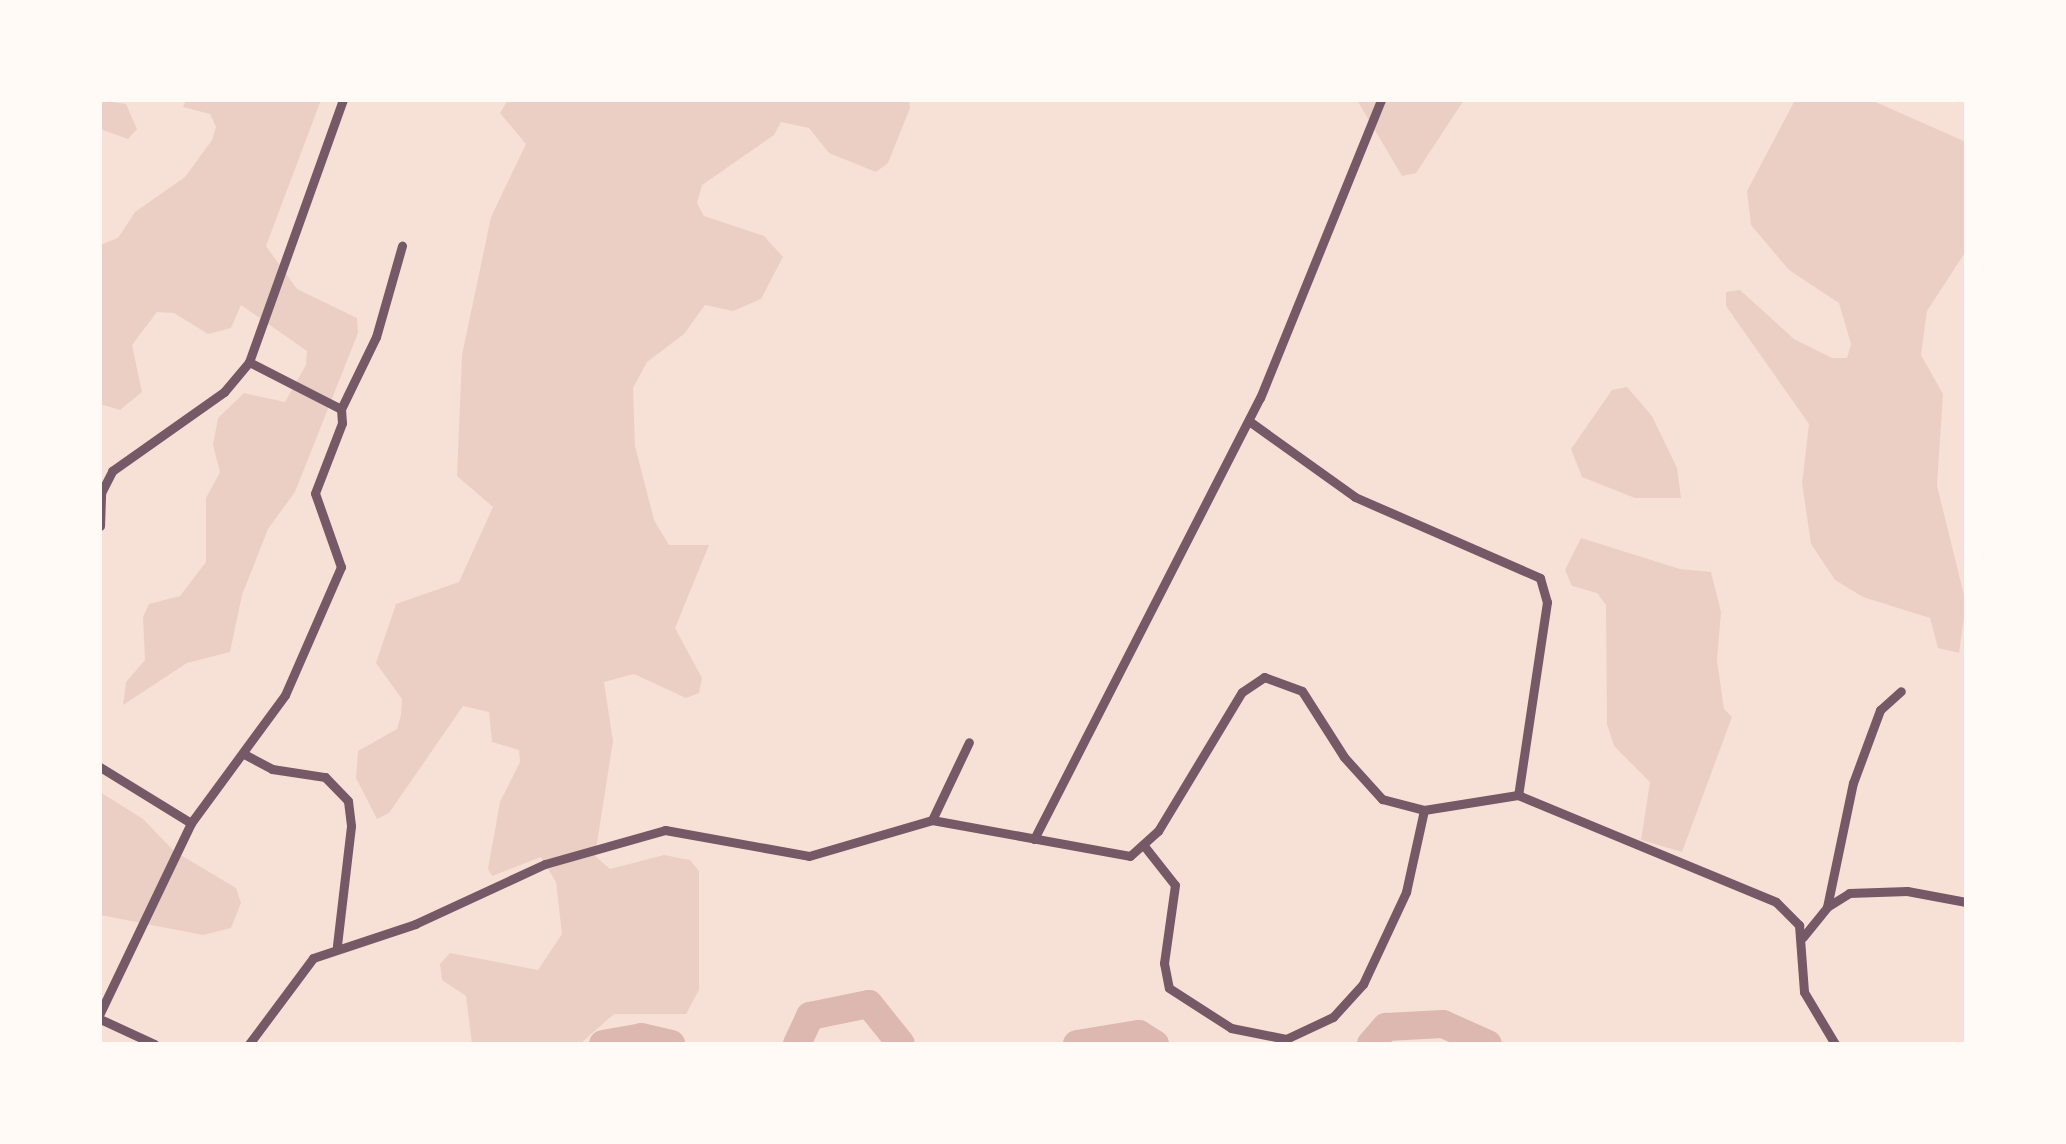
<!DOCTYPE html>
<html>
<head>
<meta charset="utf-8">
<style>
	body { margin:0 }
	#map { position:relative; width:2066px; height:1144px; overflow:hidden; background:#f7e1d7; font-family:Merriweather,serif }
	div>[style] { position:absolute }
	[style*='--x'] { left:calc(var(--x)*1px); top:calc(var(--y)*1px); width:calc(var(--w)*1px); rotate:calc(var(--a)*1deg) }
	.green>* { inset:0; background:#ebcfc5 }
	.river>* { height:28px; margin:-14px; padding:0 14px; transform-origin:14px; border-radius:14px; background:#dcb8b0 }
	.minor>* { height:9px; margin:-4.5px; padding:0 4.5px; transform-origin:4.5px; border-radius:4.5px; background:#755966 }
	span { translate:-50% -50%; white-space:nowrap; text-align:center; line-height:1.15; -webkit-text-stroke:10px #fffaf5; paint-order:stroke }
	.frame { position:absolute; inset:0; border:102px solid #fffaf5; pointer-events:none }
</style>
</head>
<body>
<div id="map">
	<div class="green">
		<i style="clip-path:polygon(100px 100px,126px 104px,137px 129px,128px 139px,100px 129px)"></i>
		<i style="clip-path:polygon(186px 100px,321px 100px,266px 246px,297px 289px,357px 318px,358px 333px,295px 492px,268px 529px,242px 595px,230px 652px,187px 663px,123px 705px,126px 682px,145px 660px,143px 617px,149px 604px,180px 596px,206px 562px,206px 498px,220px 472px,213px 445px,218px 418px,244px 393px,285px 402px,306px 365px,307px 351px,241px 305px,231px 328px,208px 334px,174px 313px,157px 312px,132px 345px,142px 392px,120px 410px,100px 404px,100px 245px,118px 238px,135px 212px,185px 177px,212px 140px,216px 127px,210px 114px,183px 107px)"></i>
		<i style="clip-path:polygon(508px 100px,909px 100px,910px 108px,888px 163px,876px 172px,829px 153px,809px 128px,781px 122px,774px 135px,702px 185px,697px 203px,704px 216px,764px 236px,783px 257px,761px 299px,733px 311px,705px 305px,684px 334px,647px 362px,633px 388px,635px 446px,654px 520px,669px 545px,709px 545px,675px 628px,702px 678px,699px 693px,686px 698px,634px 674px,604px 682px,613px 741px,595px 856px,610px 869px,664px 855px,690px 860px,699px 871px,699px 990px,686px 1014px,614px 1014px,580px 1044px,472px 1044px,466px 996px,442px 980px,440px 964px,450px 953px,538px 970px,562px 934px,556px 882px,541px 857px,492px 876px,488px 869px,500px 802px,520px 762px,519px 750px,492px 742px,489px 712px,463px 706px,389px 813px,377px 819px,356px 778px,358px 751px,397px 729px,401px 715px,402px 699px,376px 663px,396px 604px,459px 582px,493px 507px,457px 476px,462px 355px,491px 217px,526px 144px,500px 113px)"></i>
		<i style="clip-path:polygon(1357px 100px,1464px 100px,1416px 173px,1402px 176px)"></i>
		<i style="clip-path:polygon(1795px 100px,1871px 100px,1966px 142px,1966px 251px,1927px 311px,1921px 355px,1943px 394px,1937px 486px,1966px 603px,1959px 653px,1938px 648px,1930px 618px,1863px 597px,1835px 580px,1811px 544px,1802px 483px,1809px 424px,1726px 306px,1726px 292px,1740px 290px,1794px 339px,1832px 358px,1847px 358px,1851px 344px,1839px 303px,1789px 270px,1751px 225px,1747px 191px)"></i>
		<i style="clip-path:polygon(1627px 387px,1652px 416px,1677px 468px,1681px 498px,1635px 498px,1582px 477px,1571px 449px,1612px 390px)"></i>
		<i style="clip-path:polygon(1581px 538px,1680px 569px,1711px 572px,1721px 612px,1717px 660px,1724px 709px,1732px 717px,1682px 852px,1641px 840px,1650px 782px,1614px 746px,1607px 724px,1606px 605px,1597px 593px,1572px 586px,1565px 570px)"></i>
		<i style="clip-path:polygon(100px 792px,143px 819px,174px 851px,236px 888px,241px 903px,231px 928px,203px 935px,100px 915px)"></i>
	</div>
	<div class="river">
		<i style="--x:603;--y:1044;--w:39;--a:-10"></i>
		<i style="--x:641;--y:1037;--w:31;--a:13"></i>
		<i style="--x:797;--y:1044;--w:31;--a:-65"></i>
		<i style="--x:810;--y:1016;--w:60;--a:-11.5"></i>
		<i style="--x:869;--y:1004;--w:51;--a:51.3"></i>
		<i style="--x:1077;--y:1044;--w:63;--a:-9.2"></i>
		<i style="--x:1139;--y:1034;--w:19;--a:32"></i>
		<i style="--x:1371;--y:1044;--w:23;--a:-49"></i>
		<i style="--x:1386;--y:1027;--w:57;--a:-3"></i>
		<i style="--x:1443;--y:1024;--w:49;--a:24"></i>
	</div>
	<div class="minor">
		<i style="--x:341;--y:409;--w:80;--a:-64.1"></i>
		<i style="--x:376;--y:337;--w:95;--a:-74.1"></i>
		<i style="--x:1249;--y:421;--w:130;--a:35.6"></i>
		<i style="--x:1355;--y:497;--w:202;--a:23.6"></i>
		<i style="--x:1540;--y:578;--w:25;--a:74"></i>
		<i style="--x:1547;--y:602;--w:195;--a:98.5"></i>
		<i style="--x:100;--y:526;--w:33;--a:-88"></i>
		<i style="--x:101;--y:493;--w:25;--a:-63"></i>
		<i style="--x:112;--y:471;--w:137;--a:-35.2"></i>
		<i style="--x:224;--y:392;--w:39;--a:-50"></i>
		<i style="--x:249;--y:362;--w:278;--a:-70.3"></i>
		<i style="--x:244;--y:754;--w:32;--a:28"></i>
		<i style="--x:272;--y:769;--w:54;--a:8.6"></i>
		<i style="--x:325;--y:777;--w:33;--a:46"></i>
		<i style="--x:348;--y:801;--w:25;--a:83"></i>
		<i style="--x:351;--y:826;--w:121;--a:96.7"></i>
		<i style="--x:100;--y:767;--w:107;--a:31.6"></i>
		<i style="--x:932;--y:820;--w:86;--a:-64.6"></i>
		<i style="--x:1034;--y:839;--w:496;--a:-62.9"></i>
		<i style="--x:1260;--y:398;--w:322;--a:-67.9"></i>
		<i style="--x:1145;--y:847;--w:48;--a:51.7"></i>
		<i style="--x:1175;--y:885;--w:79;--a:98"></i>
		<i style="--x:1164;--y:963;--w:25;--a:79"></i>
		<i style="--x:1169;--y:988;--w:74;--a:32.8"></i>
		<i style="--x:1231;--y:1028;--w:56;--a:11.3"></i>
		<i style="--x:1286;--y:1039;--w:52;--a:-25.1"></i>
		<i style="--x:1333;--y:1017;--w:45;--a:-47.7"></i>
		<i style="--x:1363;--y:984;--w:102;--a:-64.9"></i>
		<i style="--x:1406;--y:892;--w:84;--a:-77.6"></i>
		<i style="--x:1827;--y:907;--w:127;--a:-78.2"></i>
		<i style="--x:1853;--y:783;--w:78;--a:-69.7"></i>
		<i style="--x:1880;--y:710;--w:28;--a:-42"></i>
		<i style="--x:1803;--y:937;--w:38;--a:-51"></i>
		<i style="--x:1827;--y:907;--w:26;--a:-32"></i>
		<i style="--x:1849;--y:893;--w:58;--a:-2"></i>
		<i style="--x:1907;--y:891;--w:60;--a:10.6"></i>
		<i style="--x:100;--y:1013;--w:211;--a:-64.4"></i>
		<i style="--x:191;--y:823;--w:159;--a:-53.7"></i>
		<i style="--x:285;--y:695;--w:140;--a:-66.4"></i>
		<i style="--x:341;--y:567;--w:78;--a:-109.4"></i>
		<i style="--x:315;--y:493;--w:75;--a:-68.9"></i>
		<i style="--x:342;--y:423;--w:14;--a:-94"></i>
		<i style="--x:341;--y:409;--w:103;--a:-152.9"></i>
		<i style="--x:100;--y:1019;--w:60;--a:24.8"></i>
		<i style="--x:249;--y:1044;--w:107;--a:-53.3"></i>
		<i style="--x:313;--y:958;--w:108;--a:-18.4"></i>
		<i style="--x:415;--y:924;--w:143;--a:-24.8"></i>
		<i style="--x:545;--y:864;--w:125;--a:-15.8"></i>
		<i style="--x:665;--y:830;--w:146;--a:10.2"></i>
		<i style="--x:809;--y:856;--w:128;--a:-16.3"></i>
		<i style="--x:932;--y:820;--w:201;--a:10.3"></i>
		<i style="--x:1130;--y:856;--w:38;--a:-42"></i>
		<i style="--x:1158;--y:831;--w:162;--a:-58.9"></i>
		<i style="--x:1242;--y:692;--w:27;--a:-34"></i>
		<i style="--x:1264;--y:677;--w:40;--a:20.2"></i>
		<i style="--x:1302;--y:691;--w:78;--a:57.5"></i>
		<i style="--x:1344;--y:757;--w:57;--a:47.9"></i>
		<i style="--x:1382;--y:799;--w:43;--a:14.7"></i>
		<i style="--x:1424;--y:810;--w:95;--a:-9.1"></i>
		<i style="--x:1518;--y:795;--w:279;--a:22.5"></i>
		<i style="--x:1776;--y:902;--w:33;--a:45"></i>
		<i style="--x:1799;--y:925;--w:67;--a:85.7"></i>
		<i style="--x:1804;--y:992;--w:61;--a:59.2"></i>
	</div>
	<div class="frame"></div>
</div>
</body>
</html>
